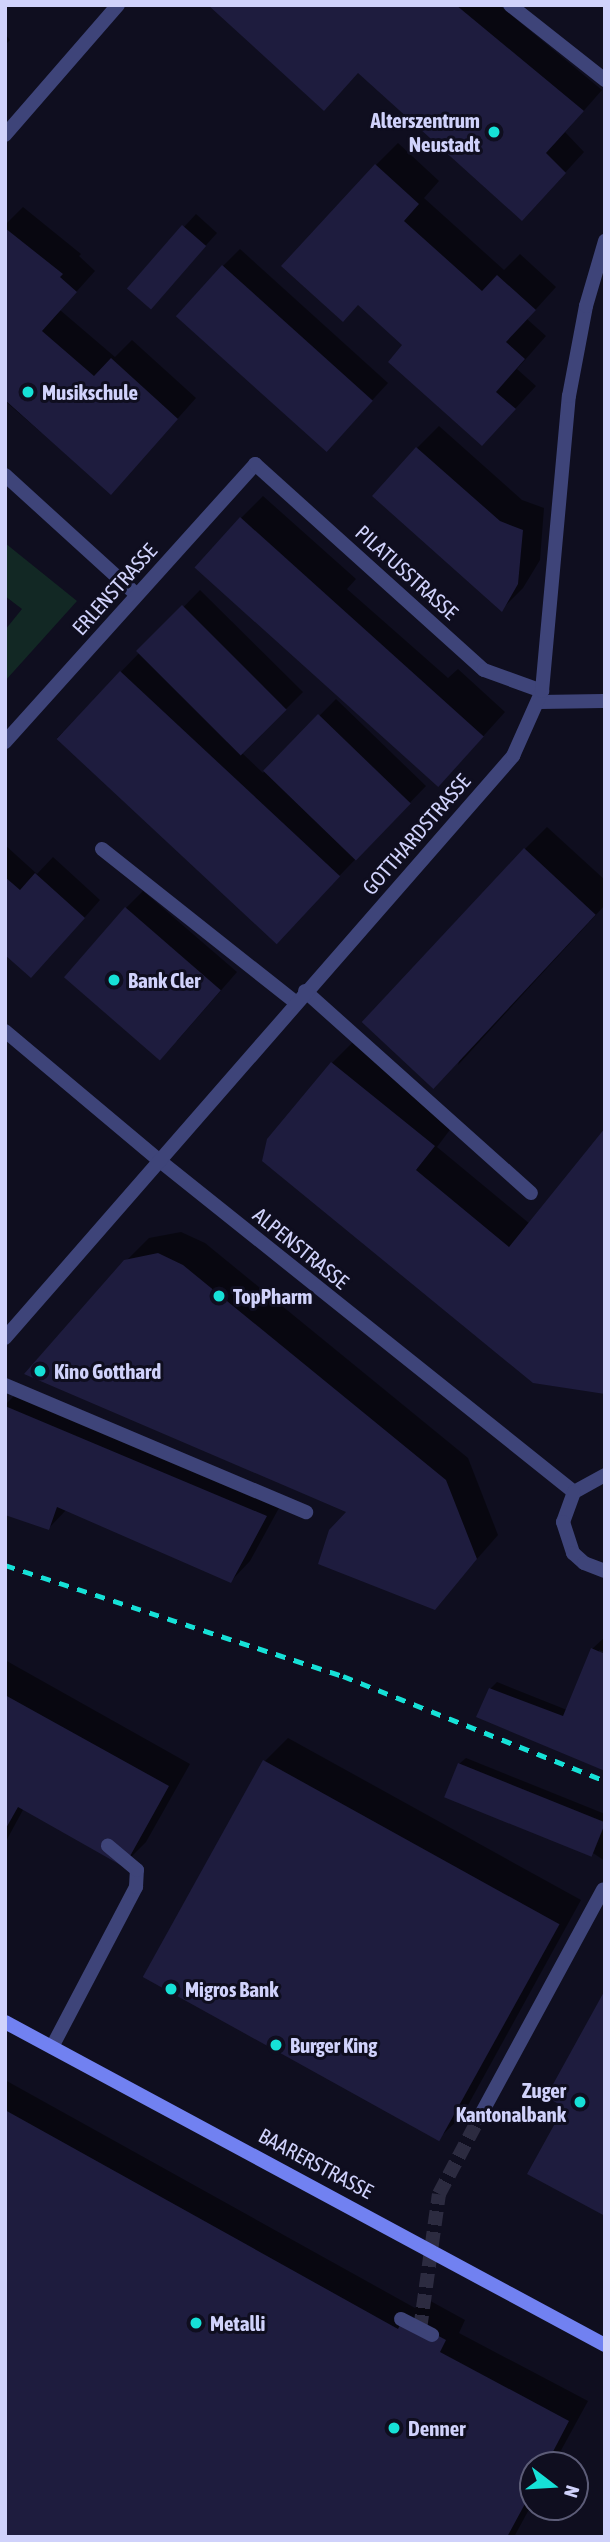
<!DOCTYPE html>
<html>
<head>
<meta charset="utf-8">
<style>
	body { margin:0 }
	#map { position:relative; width:610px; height:2542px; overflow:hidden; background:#0f0e1f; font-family:"Asap Condensed",sans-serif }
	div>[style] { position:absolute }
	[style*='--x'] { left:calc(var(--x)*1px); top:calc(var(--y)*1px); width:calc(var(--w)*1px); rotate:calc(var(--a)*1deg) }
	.green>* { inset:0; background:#122824 }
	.shadow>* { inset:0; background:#0007 }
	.building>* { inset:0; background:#1e1c3e; transform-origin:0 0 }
	.pedestrian-tunnel>* { height:14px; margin-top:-7px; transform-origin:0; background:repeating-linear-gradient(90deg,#2c2b40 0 14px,transparent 0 21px) }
	.service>* { height:14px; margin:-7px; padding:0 7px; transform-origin:7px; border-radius:7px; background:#3e4479 }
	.pedestrian>* { height:14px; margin:-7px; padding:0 7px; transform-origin:7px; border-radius:7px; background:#3e4479 }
	.minor>* { height:14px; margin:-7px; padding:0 7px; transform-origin:7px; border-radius:7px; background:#3e4479 }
	.tertiary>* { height:14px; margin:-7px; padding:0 7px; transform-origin:7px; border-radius:7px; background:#3e4479 }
	.secondary>* { height:14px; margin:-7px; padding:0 7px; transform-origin:7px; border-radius:7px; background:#7181f1 }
	.rail>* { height:5px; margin-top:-2.5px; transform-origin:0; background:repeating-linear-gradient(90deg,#16e1d7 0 10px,transparent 0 19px) }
	.dots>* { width:19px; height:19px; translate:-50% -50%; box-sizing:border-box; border:4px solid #0f0e1f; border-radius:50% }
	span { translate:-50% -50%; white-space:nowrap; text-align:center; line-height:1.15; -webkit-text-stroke:6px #0f0e1f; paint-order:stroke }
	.poi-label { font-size:21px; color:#d0d2fb; font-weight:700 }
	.right { translate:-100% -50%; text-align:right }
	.left { translate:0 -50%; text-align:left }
	.street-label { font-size:21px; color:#d0d2fb }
	.frame { position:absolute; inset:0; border:7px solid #d0d2fb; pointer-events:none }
	.north { position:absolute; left:519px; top:2451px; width:70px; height:70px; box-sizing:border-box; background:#0f0e1f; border:2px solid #5c5c77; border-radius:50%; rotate:107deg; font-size:19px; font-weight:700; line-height:28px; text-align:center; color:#d0d2fb }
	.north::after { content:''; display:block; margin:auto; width:24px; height:32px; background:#16e1d7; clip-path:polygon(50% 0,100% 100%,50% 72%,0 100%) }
</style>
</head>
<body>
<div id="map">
	<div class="green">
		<i style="clip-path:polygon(5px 543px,77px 601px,5px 681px,5px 630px,22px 609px,5px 596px)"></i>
	</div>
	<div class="shadow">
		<i style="clip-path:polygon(210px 5px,499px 5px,602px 90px,565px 132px,584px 152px,541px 199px,359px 72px)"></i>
		<i style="clip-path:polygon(5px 34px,10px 40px,5px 45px)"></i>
		<i style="clip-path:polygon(398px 143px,439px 181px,424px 198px,504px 270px,520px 254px,556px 287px,527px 319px,546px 336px,517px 369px,536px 386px,503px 422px,404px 345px,376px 165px)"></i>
		<i style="clip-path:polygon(23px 207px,81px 254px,79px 256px,95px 271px,60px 310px,115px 357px,132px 340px,196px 398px,111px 493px,5px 401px,5px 225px)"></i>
		<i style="clip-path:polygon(196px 214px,217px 233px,162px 294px,129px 287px)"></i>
		<i style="clip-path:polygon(240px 249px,388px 383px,343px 432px,223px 266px)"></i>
		<i style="clip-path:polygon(439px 426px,522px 500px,544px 508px,540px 560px,523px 588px,502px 609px,417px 448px)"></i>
		<i style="clip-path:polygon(263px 496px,356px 579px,347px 589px,448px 678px,458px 669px,505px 712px,460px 762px,241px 518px)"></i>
		<i style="clip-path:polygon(200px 590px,303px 692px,242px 753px,263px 773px,336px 699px,426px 786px,292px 925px,57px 738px)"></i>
		<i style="clip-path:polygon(547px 827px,605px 880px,605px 905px,458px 1065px,525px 849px)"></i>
		<i style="clip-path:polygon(5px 845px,37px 874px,53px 857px,100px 900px,48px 959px,5px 952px)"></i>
		<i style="clip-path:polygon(143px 891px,237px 972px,177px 1041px,126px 908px)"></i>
		<i style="clip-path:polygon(354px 1041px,455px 1123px,437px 1147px,530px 1224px,534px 1381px,332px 1063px)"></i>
		<i style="clip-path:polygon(181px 1232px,205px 1243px,468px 1458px,498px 1535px,434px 1608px,126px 1261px,149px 1238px)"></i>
		<i style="clip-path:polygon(24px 1386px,285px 1497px,250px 1561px,231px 1581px,67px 1509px,49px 1528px,5px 1513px,5px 1405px)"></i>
		<i style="clip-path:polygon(605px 1637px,605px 1652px,599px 1650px,605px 1768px,490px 1689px,497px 1682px,567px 1710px,592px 1649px)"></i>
		<i style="clip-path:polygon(5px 1660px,190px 1764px,146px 1842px,124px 1864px,24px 1808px,5px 1843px)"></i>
		<i style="clip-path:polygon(288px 1738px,581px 1900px,462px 2116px,439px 2138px,146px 1977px,265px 1761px)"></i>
		<i style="clip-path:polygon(466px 1758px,605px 1814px,605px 1861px,459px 1764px)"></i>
		<i style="clip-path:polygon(5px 2080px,415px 2308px,425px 2298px,465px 2320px,459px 2333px,588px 2401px,553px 2465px,533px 2465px,533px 2502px,514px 2537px,5px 2537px)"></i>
	</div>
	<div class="building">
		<i style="clip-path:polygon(208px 5px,456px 5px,584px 111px,546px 153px,566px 173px,522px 221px,358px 73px,324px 111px)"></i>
		<i style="clip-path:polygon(375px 164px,419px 204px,404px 221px,482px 291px,497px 275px,536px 310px,506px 342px,525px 359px,496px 392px,516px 409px,482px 446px,388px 362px,402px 345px,358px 305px,343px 322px,281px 266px)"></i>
		<i style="left:182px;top:225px;width:32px;height:84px;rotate:41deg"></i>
		<i style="clip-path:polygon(5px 228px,63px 274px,60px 277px,77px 292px,42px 331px,94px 376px,111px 358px,178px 419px,111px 495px,5px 400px)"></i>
		<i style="left:222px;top:265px;width:203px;height:69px;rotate:42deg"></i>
		<i style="clip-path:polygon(416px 447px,500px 521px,523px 530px,518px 584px,502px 612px,372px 496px)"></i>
		<i style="left:240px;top:517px;width:328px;height:68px;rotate:42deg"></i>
		<i style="left:182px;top:605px;width:148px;height:65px;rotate:45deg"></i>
		<i style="left:120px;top:671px;width:301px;height:93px;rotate:43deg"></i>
		<i style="left:318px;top:714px;width:129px;height:79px;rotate:44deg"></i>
		<i style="left:524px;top:848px;width:98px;height:238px;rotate:43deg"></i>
		<i style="clip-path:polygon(35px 873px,85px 918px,31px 978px,5px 955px,5px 877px,20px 890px)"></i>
		<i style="left:125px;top:907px;width:127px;height:93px;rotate:41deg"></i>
		<i style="clip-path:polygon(331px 1062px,435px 1146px,416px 1170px,509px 1247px,605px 1128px,605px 1394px,533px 1383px,262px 1161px,267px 1139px)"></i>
		<i style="clip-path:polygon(158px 1253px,183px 1265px,446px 1480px,477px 1559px,435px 1610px,318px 1564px,329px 1530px,346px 1512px,24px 1374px,124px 1260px)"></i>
		<i style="clip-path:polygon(5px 1406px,267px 1516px,231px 1583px,57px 1507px,49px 1530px,5px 1515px)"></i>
		<i style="clip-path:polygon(591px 1648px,605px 1654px,605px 1771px,476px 1717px,489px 1688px,563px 1716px)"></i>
		<i style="clip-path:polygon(5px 1695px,169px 1786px,124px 1867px,18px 1807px,5px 1830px)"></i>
		<i style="left:263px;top:1760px;width:339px;height:248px;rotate:29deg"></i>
		<i style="left:458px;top:1763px;width:159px;height:37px;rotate:22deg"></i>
		<i style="clip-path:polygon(605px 1990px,605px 2216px,527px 2174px,564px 2107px,546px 2097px)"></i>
		<i style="clip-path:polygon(5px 2110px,398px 2329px,404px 2317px,446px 2340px,440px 2352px,569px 2421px,546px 2465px,533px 2465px,533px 2489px,507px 2537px,5px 2537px)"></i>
	</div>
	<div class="pedestrian-tunnel">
		<i style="--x:420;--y:2329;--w:136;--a:-82"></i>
		<i style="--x:439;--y:2194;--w:86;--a:-62.2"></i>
	</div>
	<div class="service">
		<i style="--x:5;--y:475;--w:178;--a:42.3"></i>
		<i style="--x:102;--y:849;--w:246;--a:38.4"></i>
		<i style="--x:305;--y:991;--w:303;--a:41.8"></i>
		<i style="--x:160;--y:1161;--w:530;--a:38.64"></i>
		<i style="--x:5;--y:1385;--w:327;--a:22.9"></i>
		<i style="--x:605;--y:1475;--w:35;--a:151"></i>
		<i style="--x:574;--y:1492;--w:32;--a:110"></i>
		<i style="--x:563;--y:1522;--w:33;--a:72"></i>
		<i style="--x:573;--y:1553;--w:15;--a:42"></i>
		<i style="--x:584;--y:1563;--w:22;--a:21"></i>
		<i style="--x:52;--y:2047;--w:181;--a:-62.3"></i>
		<i style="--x:136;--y:1887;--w:17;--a:-87"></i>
		<i style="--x:137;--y:1870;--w:38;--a:-140"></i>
		<i style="--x:479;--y:2118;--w:260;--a:-61.5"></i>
	</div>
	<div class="pedestrian">
		<i style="--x:401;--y:2319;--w:35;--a:27"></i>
	</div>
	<div class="minor">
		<i style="--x:510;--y:5;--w:121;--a:38.3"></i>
		<i style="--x:5;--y:135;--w:172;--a:-49"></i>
		<i style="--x:540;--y:702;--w:63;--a:-0.9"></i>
		<i style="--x:5;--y:742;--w:374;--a:-48"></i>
		<i style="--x:255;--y:464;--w:308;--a:42"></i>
		<i style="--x:484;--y:670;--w:62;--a:19.9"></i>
		<i style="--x:5;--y:1031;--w:202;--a:40"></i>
	</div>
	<div class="tertiary">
		<i style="--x:5;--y:1338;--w:773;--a:-48.88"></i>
		<i style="--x:513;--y:756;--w:71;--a:-66"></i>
		<i style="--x:542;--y:691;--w:296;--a:-84.8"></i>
		<i style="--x:569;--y:396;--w:92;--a:-79.3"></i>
		<i style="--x:586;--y:306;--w:68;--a:-73.7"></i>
	</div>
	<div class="secondary">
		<i style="--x:5;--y:2022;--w:681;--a:28.3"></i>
	</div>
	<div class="rail">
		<i style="--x:5;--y:1565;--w:356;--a:18.2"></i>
		<i style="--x:343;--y:1676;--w:282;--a:21.8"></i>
	</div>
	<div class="dots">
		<i style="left:494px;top:132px;background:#16e1d7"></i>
		<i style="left:28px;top:392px;background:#16e1d7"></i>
		<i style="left:114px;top:980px;background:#16e1d7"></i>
		<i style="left:219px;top:1296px;background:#16e1d7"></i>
		<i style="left:40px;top:1371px;background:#16e1d7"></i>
		<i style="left:171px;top:1989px;background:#16e1d7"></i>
		<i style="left:276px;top:2045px;background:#16e1d7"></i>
		<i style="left:580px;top:2102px;background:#16e1d7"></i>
		<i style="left:196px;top:2323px;background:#16e1d7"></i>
		<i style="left:394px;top:2428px;background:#16e1d7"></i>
	</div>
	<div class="poi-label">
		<span class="right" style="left:480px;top:132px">Alterszentrum<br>Neustadt</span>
		<span class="left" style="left:42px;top:392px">Musikschule</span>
		<span class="left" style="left:128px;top:980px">Bank Cler</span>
		<span class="left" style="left:233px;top:1296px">TopPharm</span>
		<span class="left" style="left:54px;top:1371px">Kino Gotthard</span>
		<span class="left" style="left:185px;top:1989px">Migros Bank</span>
		<span class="left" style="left:290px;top:2045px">Burger King</span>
		<span class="right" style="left:566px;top:2102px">Zuger<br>Kantonalbank</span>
		<span class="left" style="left:210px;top:2323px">Metalli</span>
		<span class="left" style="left:408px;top:2428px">Denner</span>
	</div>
	<div class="street-label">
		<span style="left:407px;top:572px;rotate:42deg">PILATUSSTRASSE</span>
		<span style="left:114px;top:589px;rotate:-48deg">ERLENSTRASSE</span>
		<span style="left:416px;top:834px;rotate:-49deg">GOTTHARDSTRASSE</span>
		<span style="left:301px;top:1248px;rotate:39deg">ALPENSTRASSE</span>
		<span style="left:316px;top:2163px;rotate:28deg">BAARERSTRASSE</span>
	</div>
	<div class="frame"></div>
	<div class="north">N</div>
</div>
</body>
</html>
